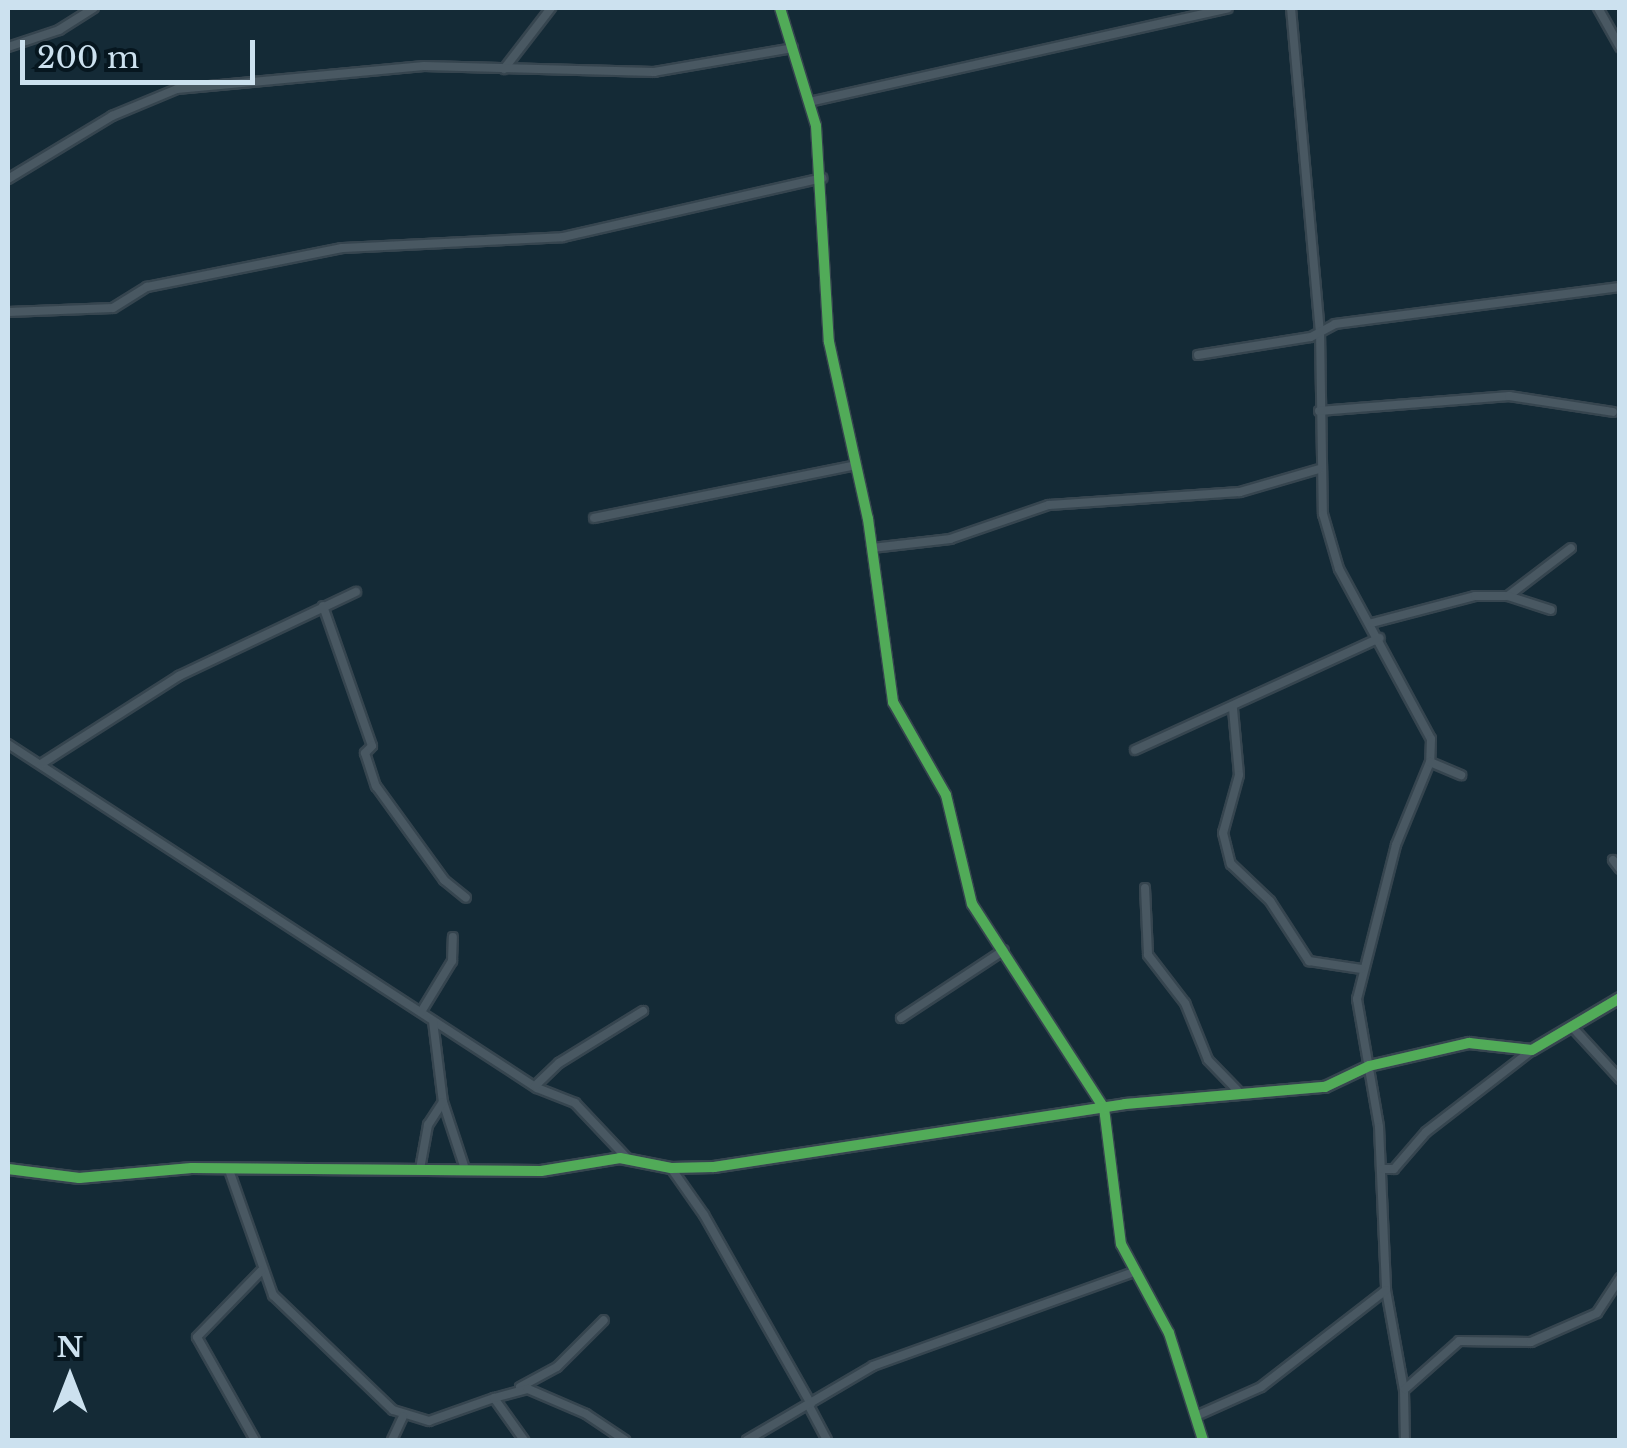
<!DOCTYPE html>
<html>
<head>
<meta charset="utf-8">
<style>
	body { margin:0 }
	#map { position:relative; width:1627px; height:1448px; overflow:hidden; background:#142a36; font-family:"Libre Baskerville",serif }
	div>[style] { position:absolute }
	[style*='--x'] { left:calc(var(--x)*1px); top:calc(var(--y)*1px); width:calc(var(--w)*1px); rotate:calc(var(--a)*1deg) }
	.roads { filter:drop-shadow(2px 0 #36454f) drop-shadow(-2px 0 #36454f) drop-shadow(0 2px #36454f) drop-shadow(0 -2px #36454f) }
	.street>* { height:8px; margin:-4px; padding:0 4px; transform-origin:4px; border-radius:4px; background:#495862 }
	.secondary>* { height:10px; margin:-5px; padding:0 5px; transform-origin:5px; border-radius:5px; background:#495862 }
	.cycleway>* { height:10px; margin:-5px; padding:0 5px; transform-origin:5px; border-radius:5px; background:#51ab58 }
	span { translate:-50% -50%; white-space:nowrap; text-align:center; line-height:1.15; -webkit-text-stroke:10px #06161f; paint-order:stroke }
	.frame { position:absolute; inset:0; border:10px solid #cce1ef; pointer-events:none }
	.north { position:absolute; left:20px; top:1328px; width:100px; height:100px; -webkit-text-stroke:8px #06161f; paint-order:stroke; rotate:0deg; font-size:28px; font-weight:700; line-height:40px; text-align:center; color:#cce1ef }
	.north::after { content:''; display:block; margin:auto; width:35px; height:45px; background:#cce1ef; clip-path:polygon(50% 0,100% 100%,50% 72%,0 100%) }
	.scale { position:absolute; left:20px; top:40px; width:235px; height:45px; box-sizing:border-box; border:5px solid #cce1ef; border-top:0; padding-left:12px; font-size:30px; line-height:35px; white-space:nowrap; color:#cce1ef; -webkit-text-stroke:8px #06161f; paint-order:stroke }
</style>
</head>
<body>
<div id="map">
	<div class="roads">
		<div class="street">
			<i style="--x:780;--y:8;--w:123;--a:73"></i>
			<i style="--x:816;--y:126;--w:216;--a:86.6"></i>
			<i style="--x:829;--y:342;--w:181;--a:77.6"></i>
			<i style="--x:868;--y:519;--w:185;--a:82.2"></i>
			<i style="--x:893;--y:702;--w:107;--a:60.3"></i>
			<i style="--x:946;--y:795;--w:112;--a:76.6"></i>
			<i style="--x:972;--y:904;--w:243;--a:57.1"></i>
			<i style="--x:1104;--y:1108;--w:137;--a:82.9"></i>
			<i style="--x:1121;--y:1244;--w:101;--a:61.7"></i>
			<i style="--x:1169;--y:1333;--w:112;--a:72.4"></i>
			<i style="--x:1291;--y:8;--w:324;--a:84.9"></i>
			<i style="--x:1320;--y:331;--w:183;--a:89.1"></i>
			<i style="--x:1323;--y:514;--w:57;--a:73.8"></i>
			<i style="--x:1339;--y:569;--w:193;--a:61.6"></i>
			<i style="--x:1431;--y:739;--w:23;--a:92"></i>
			<i style="--x:1430;--y:762;--w:90;--a:112.3"></i>
			<i style="--x:1396;--y:845;--w:159;--a:104.2"></i>
			<i style="--x:1357;--y:999;--w:130;--a:80.2"></i>
			<i style="--x:1379;--y:1127;--w:163;--a:87.5"></i>
			<i style="--x:1386;--y:1290;--w:102;--a:79.8"></i>
			<i style="--x:1404;--y:1390;--w:50;--a:88.9"></i>
			<i style="--x:1598;--y:8;--w:45;--a:60.6"></i>
			<i style="--x:8;--y:47;--w:54;--a:-18.4"></i>
			<i style="--x:59;--y:30;--w:41;--a:-32.2"></i>
			<i style="--x:504;--y:69;--w:77;--a:-52.4"></i>
			<i style="--x:809;--y:102;--w:429;--a:-12.6"></i>
			<i style="--x:8;--y:179;--w:122;--a:-31.2"></i>
			<i style="--x:112;--y:116;--w:70;--a:-22.6"></i>
			<i style="--x:177;--y:89;--w:248;--a:-5.3"></i>
			<i style="--x:424;--y:66;--w:230;--a:1.5"></i>
			<i style="--x:654;--y:72;--w:141;--a:-9.8"></i>
			<i style="--x:8;--y:312;--w:105;--a:-2.2"></i>
			<i style="--x:113;--y:308;--w:40;--a:-32"></i>
			<i style="--x:147;--y:287;--w:199;--a:-11.3"></i>
			<i style="--x:342;--y:248;--w:221;--a:-2.8"></i>
			<i style="--x:563;--y:237;--w:266;--a:-12.8"></i>
			<i style="--x:1198;--y:355;--w:114;--a:-9.1"></i>
			<i style="--x:1311;--y:337;--w:27;--a:-28"></i>
			<i style="--x:1335;--y:324;--w:287;--a:-7.4"></i>
			<i style="--x:1319;--y:411;--w:191;--a:-4.5"></i>
			<i style="--x:1509;--y:396;--w:105;--a:8.7"></i>
			<i style="--x:594;--y:518;--w:267;--a:-11.4"></i>
			<i style="--x:872;--y:548;--w:79;--a:-6.6"></i>
			<i style="--x:950;--y:539;--w:105;--a:-19"></i>
			<i style="--x:1049;--y:505;--w:191;--a:-3.9"></i>
			<i style="--x:1240;--y:492;--w:82;--a:-16.2"></i>
			<i style="--x:1508;--y:596;--w:79;--a:-37.3"></i>
			<i style="--x:323;--y:606;--w:148;--a:70.7"></i>
			<i style="--x:372;--y:746;--w:10;--a:135"></i>
			<i style="--x:365;--y:753;--w:35;--a:72"></i>
			<i style="--x:376;--y:786;--w:116;--a:54.1"></i>
			<i style="--x:444;--y:880;--w:28;--a:39"></i>
			<i style="--x:1372;--y:623;--w:106;--a:-14.7"></i>
			<i style="--x:1475;--y:596;--w:33;--a:0"></i>
			<i style="--x:1508;--y:596;--w:45;--a:18"></i>
			<i style="--x:1233;--y:709;--w:66;--a:84.8"></i>
			<i style="--x:1239;--y:775;--w:60;--a:105.4"></i>
			<i style="--x:1223;--y:833;--w:32;--a:76"></i>
			<i style="--x:1231;--y:864;--w:54;--a:43.5"></i>
			<i style="--x:1270;--y:901;--w:72;--a:57"></i>
			<i style="--x:1309;--y:961;--w:53;--a:8.7"></i>
			<i style="--x:8;--y:744;--w:631;--a:33.04"></i>
			<i style="--x:537;--y:1088;--w:41;--a:21.5"></i>
			<i style="--x:575;--y:1103;--w:76;--a:46.6"></i>
			<i style="--x:1135;--y:750;--w:269;--a:-24.6"></i>
			<i style="--x:1430;--y:762;--w:34;--a:23"></i>
			<i style="--x:41;--y:764;--w:164;--a:-32.5"></i>
			<i style="--x:179;--y:676;--w:196;--a:-25.4"></i>
			<i style="--x:1613;--y:860;--w:11;--a:52"></i>
			<i style="--x:1145;--y:888;--w:67;--a:87.4"></i>
			<i style="--x:1148;--y:955;--w:61;--a:52.4"></i>
			<i style="--x:1185;--y:1003;--w:61;--a:68"></i>
			<i style="--x:1208;--y:1060;--w:43;--a:45.9"></i>
			<i style="--x:421;--y:1012;--w:60;--a:-58.7"></i>
			<i style="--x:452;--y:961;--w:24;--a:-88"></i>
			<i style="--x:901;--y:1018;--w:123;--a:-33.4"></i>
			<i style="--x:433;--y:1021;--w:82;--a:83"></i>
			<i style="--x:443;--y:1102;--w:71;--a:71.8"></i>
			<i style="--x:1574;--y:1029;--w:68;--a:47.4"></i>
			<i style="--x:535;--y:1086;--w:33;--a:-44"></i>
			<i style="--x:559;--y:1063;--w:99;--a:-31.8"></i>
			<i style="--x:671;--y:1168;--w:57;--a:54.9"></i>
			<i style="--x:704;--y:1215;--w:217;--a:60.5"></i>
			<i style="--x:420;--y:1169;--w:45;--a:-79.7"></i>
			<i style="--x:428;--y:1125;--w:27;--a:-57"></i>
			<i style="--x:1382;--y:1169;--w:12;--a:0"></i>
			<i style="--x:1394;--y:1169;--w:49;--a:-49.1"></i>
			<i style="--x:1426;--y:1132;--w:134;--a:-37.7"></i>
			<i style="--x:229;--y:1170;--w:133;--a:70.6"></i>
			<i style="--x:273;--y:1295;--w:166;--a:43.8"></i>
			<i style="--x:393;--y:1410;--w:38;--a:17"></i>
			<i style="--x:429;--y:1421;--w:69;--a:-19.5"></i>
			<i style="--x:494;--y:1398;--w:52;--a:54.5"></i>
			<i style="--x:520;--y:1387;--w:42;--a:-28.4"></i>
			<i style="--x:557;--y:1367;--w:66;--a:-45"></i>
			<i style="--x:1405;--y:1389;--w:72;--a:-41.6"></i>
			<i style="--x:1459;--y:1341;--w:72;--a:0.8"></i>
			<i style="--x:1531;--y:1342;--w:72;--a:-23.7"></i>
			<i style="--x:1597;--y:1313;--w:42;--a:-56.7"></i>
			<i style="--x:494;--y:1398;--w:35;--a:-15"></i>
			<i style="--x:528;--y:1389;--w:63;--a:23.3"></i>
			<i style="--x:586;--y:1414;--w:47;--a:33.7"></i>
			<i style="--x:809;--y:1406;--w:38;--a:62"></i>
			<i style="--x:1196;--y:1416;--w:71;--a:-24"></i>
			<i style="--x:1261;--y:1387;--w:158;--a:-37.8"></i>
			<i style="--x:255;--y:1440;--w:118;--a:-119.4"></i>
			<i style="--x:197;--y:1337;--w:92;--a:-45.9"></i>
			<i style="--x:392;--y:1440;--w:26;--a:-65"></i>
			<i style="--x:747;--y:1440;--w:146;--a:-30.4"></i>
			<i style="--x:873;--y:1366;--w:274;--a:-19.8"></i>
		</div>
		<div class="secondary">
			<i style="--x:8;--y:1169;--w:72;--a:7.2"></i>
			<i style="--x:79;--y:1178;--w:113;--a:-5.1"></i>
			<i style="--x:192;--y:1168;--w:349;--a:0.5"></i>
			<i style="--x:541;--y:1171;--w:80;--a:-9.3"></i>
			<i style="--x:620;--y:1158;--w:52;--a:11.1"></i>
			<i style="--x:671;--y:1168;--w:43;--a:-1.3"></i>
			<i style="--x:714;--y:1167;--w:416;--a:-8.7"></i>
			<i style="--x:1125;--y:1104;--w:201;--a:-4.9"></i>
			<i style="--x:1325;--y:1087;--w:49;--a:-25.5"></i>
			<i style="--x:1369;--y:1066;--w:103;--a:-13"></i>
			<i style="--x:1469;--y:1043;--w:63;--a:6.3"></i>
			<i style="--x:1532;--y:1050;--w:102;--a:-30.6"></i>
		</div>
	</div>
	<div class="cycleway">
		<i style="--x:780;--y:8;--w:123;--a:73"></i>
		<i style="--x:816;--y:126;--w:216;--a:86.6"></i>
		<i style="--x:829;--y:342;--w:181;--a:77.6"></i>
		<i style="--x:868;--y:519;--w:185;--a:82.2"></i>
		<i style="--x:893;--y:702;--w:107;--a:60.3"></i>
		<i style="--x:946;--y:795;--w:112;--a:76.6"></i>
		<i style="--x:972;--y:904;--w:243;--a:57.1"></i>
		<i style="--x:1104;--y:1108;--w:137;--a:82.9"></i>
		<i style="--x:1121;--y:1244;--w:101;--a:61.7"></i>
		<i style="--x:1169;--y:1333;--w:112;--a:72.4"></i>
		<i style="--x:8;--y:1169;--w:72;--a:7.2"></i>
		<i style="--x:79;--y:1178;--w:113;--a:-5.1"></i>
		<i style="--x:192;--y:1168;--w:349;--a:0.5"></i>
		<i style="--x:541;--y:1171;--w:80;--a:-9.3"></i>
		<i style="--x:620;--y:1158;--w:52;--a:11.1"></i>
		<i style="--x:671;--y:1168;--w:43;--a:-1.3"></i>
		<i style="--x:714;--y:1167;--w:416;--a:-8.7"></i>
		<i style="--x:1125;--y:1104;--w:201;--a:-4.9"></i>
		<i style="--x:1325;--y:1087;--w:49;--a:-25.5"></i>
		<i style="--x:1369;--y:1066;--w:103;--a:-13"></i>
		<i style="--x:1469;--y:1043;--w:63;--a:6.3"></i>
		<i style="--x:1532;--y:1050;--w:102;--a:-30.6"></i>
	</div>
	<div class="frame"></div>
	<div class="north">N</div>
	<div class="scale">200 m</div>
</div>
</body>
</html>
